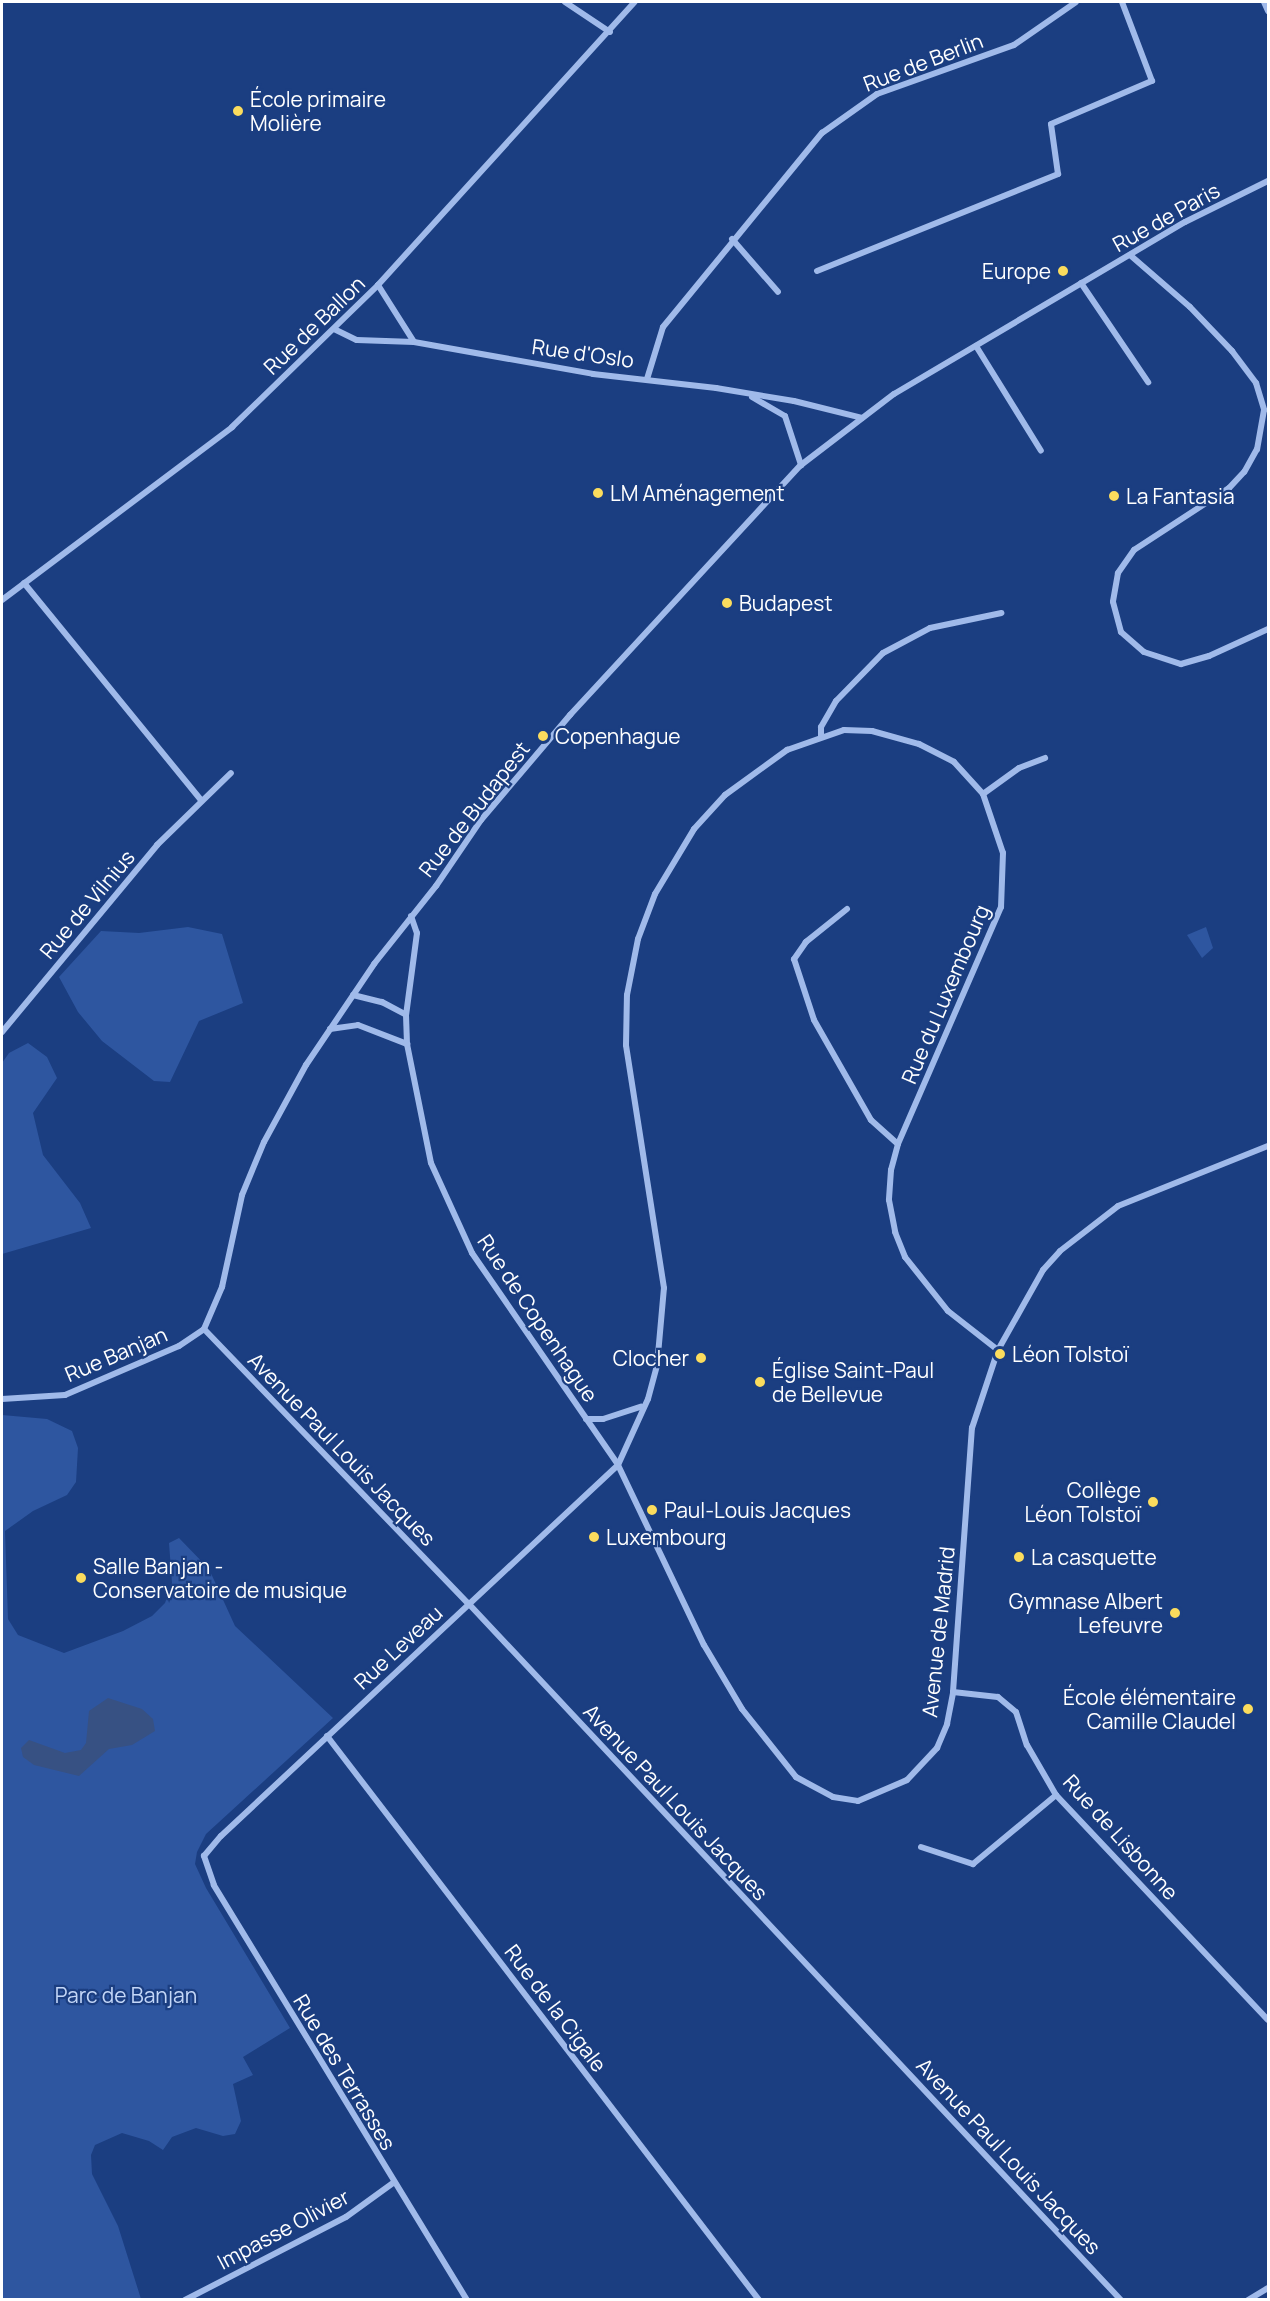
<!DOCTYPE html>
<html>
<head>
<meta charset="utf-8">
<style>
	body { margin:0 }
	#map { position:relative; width:1270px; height:2301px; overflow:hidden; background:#1b3e81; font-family:Manrope,sans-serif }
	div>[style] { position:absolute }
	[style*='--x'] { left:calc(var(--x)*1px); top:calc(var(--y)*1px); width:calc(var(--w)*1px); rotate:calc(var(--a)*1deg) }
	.green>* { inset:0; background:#2e56a0 }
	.water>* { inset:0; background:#375183 }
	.street>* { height:6px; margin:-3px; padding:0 3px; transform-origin:3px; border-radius:3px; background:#a0baea }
	.dots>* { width:16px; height:16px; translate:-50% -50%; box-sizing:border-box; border:3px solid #1b3e81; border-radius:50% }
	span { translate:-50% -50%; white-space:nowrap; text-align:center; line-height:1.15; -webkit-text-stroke:4.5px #1b3e81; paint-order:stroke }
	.street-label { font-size:21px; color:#fff }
	.poi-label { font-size:21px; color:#fff }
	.left { translate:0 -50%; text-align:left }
	.right { translate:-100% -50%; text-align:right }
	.park-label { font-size:21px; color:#c4d7f8 }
	.frame { position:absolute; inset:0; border:3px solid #fff; pointer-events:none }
</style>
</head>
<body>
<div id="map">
	<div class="green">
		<i style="clip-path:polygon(188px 927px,222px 934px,243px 1003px,199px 1021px,170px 1082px,154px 1081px,102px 1041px,78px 1012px,59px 977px,101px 931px,139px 933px)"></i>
		<i style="clip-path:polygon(1206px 927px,1213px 948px,1202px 958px,1187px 935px)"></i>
		<i style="clip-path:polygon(28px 1043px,47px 1057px,57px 1078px,33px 1113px,43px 1155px,80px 1203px,91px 1228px,2px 1254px,2px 1063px,9px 1053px)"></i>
		<i style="clip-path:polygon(2px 1415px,47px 1419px,72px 1431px,78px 1448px,76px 1482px,67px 1495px,33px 1511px,5px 1531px,8px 1619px,18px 1635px,64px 1653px,123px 1631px,152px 1616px,165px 1603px,172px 1583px,169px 1543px,179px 1538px,209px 1569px,235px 1626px,333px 1718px,206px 1834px,197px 1852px,195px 1864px,206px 1888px,290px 2028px,243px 2057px,253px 2075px,233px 2084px,241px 2121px,235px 2134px,223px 2136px,196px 2128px,172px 2137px,163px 2150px,149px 2141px,122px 2133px,95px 2145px,91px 2155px,92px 2174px,118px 2226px,141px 2299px,2px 2299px)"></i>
	</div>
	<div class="water">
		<i style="clip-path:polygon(108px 1698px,142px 1709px,153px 1719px,155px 1731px,132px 1745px,109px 1749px,79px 1776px,34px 1765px,23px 1757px,21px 1748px,29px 1740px,65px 1753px,81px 1750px,86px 1743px,89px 1711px)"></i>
	</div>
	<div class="street">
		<i style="--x:565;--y:2;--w:54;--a:33.7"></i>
		<i style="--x:1264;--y:2;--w:10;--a:66"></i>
		<i style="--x:732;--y:239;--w:70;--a:49"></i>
		<i style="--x:1130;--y:255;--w:79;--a:40.9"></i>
		<i style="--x:1190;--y:307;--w:61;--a:46.3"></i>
		<i style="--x:1232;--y:351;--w:40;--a:53"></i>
		<i style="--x:1256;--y:383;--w:28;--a:73"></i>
		<i style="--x:1264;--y:410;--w:40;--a:100"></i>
		<i style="--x:1257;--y:449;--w:26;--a:119"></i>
		<i style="--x:1244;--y:472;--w:22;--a:133"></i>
		<i style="--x:1229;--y:488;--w:113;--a:146.9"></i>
		<i style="--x:1134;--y:550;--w:28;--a:125"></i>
		<i style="--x:1118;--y:573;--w:29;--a:100"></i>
		<i style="--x:1113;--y:602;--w:31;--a:75"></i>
		<i style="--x:1121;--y:632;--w:30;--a:41"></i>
		<i style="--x:1144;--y:652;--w:39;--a:18"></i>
		<i style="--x:1181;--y:664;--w:29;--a:-16"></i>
		<i style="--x:1209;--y:656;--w:65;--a:-24.6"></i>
		<i style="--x:817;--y:271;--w:260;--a:-21.9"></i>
		<i style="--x:1058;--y:174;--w:50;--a:-98"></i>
		<i style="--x:1051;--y:124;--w:110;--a:-23.1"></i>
		<i style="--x:1152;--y:81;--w:85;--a:-110.8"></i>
		<i style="--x:1081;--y:283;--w:120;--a:55.9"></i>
		<i style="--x:378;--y:285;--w:67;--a:57.7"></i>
		<i style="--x:334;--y:329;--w:25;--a:26"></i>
		<i style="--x:357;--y:340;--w:57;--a:2"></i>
		<i style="--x:414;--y:342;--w:182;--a:10.1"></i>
		<i style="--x:593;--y:374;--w:124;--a:6.5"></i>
		<i style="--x:716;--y:388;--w:79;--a:9.5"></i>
		<i style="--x:794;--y:401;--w:70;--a:14"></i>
		<i style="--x:976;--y:346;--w:123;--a:58.2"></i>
		<i style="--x:647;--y:379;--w:54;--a:-72.9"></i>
		<i style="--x:663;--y:327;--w:251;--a:-50.7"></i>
		<i style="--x:822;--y:133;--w:67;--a:-35.3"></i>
		<i style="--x:877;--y:94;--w:145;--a:-19.7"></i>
		<i style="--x:1014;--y:45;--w:75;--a:-34.7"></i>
		<i style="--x:752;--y:397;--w:38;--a:30"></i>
		<i style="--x:785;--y:416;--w:52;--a:71.9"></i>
		<i style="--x:24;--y:583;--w:280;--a:50.8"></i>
		<i style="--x:2;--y:600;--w:288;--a:-36.9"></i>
		<i style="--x:232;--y:427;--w:204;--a:-44.2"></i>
		<i style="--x:378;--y:285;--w:382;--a:-47.8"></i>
		<i style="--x:821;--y:737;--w:10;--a:-90"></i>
		<i style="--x:821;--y:727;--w:30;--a:-60"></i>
		<i style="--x:836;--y:701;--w:67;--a:-45.6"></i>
		<i style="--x:883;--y:653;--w:53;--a:-28"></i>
		<i style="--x:930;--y:628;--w:73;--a:-11.9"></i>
		<i style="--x:983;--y:794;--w:44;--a:-35.8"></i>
		<i style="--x:1019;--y:768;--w:28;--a:-21"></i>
		<i style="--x:847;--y:909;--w:53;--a:141.2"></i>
		<i style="--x:806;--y:942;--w:21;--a:125"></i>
		<i style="--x:794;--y:959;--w:64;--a:71.8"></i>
		<i style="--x:814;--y:1020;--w:115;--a:60.3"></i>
		<i style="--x:871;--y:1120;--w:36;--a:42"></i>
		<i style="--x:411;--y:916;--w:18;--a:71"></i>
		<i style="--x:417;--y:933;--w:83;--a:97.6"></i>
		<i style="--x:406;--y:1015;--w:29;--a:88"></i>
		<i style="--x:407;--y:1044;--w:121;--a:78.6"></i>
		<i style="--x:431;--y:1163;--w:99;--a:65.5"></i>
		<i style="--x:472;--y:1253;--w:257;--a:55.4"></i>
		<i style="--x:618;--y:1465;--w:199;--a:64.5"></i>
		<i style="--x:704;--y:1645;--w:74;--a:59.3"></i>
		<i style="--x:742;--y:1709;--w:87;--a:51.5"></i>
		<i style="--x:796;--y:1777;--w:42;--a:28.4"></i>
		<i style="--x:833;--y:1797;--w:25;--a:9"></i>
		<i style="--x:858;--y:1801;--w:53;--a:-23.2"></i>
		<i style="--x:907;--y:1780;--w:44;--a:-46.8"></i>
		<i style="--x:937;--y:1748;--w:26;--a:-67"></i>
		<i style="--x:947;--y:1724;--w:33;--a:-79"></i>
		<i style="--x:953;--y:1692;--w:265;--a:-85.9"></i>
		<i style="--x:972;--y:1428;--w:82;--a:-71.6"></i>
		<i style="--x:998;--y:1350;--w:92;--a:-60.6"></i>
		<i style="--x:1043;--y:1270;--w:25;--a:-48"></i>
		<i style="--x:1060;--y:1251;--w:73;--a:-37.8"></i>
		<i style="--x:1118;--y:1206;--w:162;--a:-21.8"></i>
		<i style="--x:353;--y:995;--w:30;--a:14"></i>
		<i style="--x:382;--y:1002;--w:27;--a:28"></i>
		<i style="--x:330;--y:1029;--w:28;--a:-8"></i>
		<i style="--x:358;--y:1025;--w:53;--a:21.2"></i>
		<i style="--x:2;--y:1032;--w:243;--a:-50.3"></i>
		<i style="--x:157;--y:845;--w:103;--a:-44.2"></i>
		<i style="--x:204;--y:1329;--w:380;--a:46.1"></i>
		<i style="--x:468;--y:1603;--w:955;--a:46.87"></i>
		<i style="--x:2;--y:1399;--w:63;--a:-3.6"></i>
		<i style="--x:65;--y:1395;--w:124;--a:-23.3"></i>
		<i style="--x:179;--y:1346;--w:30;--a:-34"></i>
		<i style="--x:204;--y:1329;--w:46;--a:-66.8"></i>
		<i style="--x:222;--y:1287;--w:94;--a:-77.7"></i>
		<i style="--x:242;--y:1195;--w:57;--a:-67.5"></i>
		<i style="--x:264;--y:1142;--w:88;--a:-61.4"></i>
		<i style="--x:306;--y:1065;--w:122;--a:-56"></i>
		<i style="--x:374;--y:964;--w:100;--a:-51.5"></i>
		<i style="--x:436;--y:886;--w:80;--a:-55.7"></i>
		<i style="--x:481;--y:820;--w:138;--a:-49.7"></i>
		<i style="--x:570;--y:715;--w:340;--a:-47.3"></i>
		<i style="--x:801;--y:465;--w:117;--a:-37.4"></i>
		<i style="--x:894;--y:394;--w:338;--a:-30.6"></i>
		<i style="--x:1185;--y:222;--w:93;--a:-26.3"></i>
		<i style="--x:586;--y:1419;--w:17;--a:0"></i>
		<i style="--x:603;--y:1419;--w:40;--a:-18"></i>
		<i style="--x:953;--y:1692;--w:45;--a:6.3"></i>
		<i style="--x:998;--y:1697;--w:23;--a:40"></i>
		<i style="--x:1016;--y:1712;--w:35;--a:72"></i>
		<i style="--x:1027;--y:1745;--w:58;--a:59.9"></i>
		<i style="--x:1056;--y:1795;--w:309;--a:46.7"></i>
		<i style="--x:327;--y:1736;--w:710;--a:52.55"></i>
		<i style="--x:921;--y:1847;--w:55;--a:18.1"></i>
		<i style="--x:973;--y:1864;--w:108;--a:-39.7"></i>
		<i style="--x:185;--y:2300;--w:181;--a:-27.3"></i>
		<i style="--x:346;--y:2217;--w:58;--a:-35.9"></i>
		<i style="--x:467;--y:2300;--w:486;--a:-121.4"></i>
		<i style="--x:214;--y:1885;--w:31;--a:-109"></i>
		<i style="--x:204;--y:1856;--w:26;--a:-50"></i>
		<i style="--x:221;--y:1836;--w:543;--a:-43.06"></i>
		<i style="--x:618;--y:1465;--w:72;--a:-65.6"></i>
		<i style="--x:648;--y:1399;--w:34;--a:-75"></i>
		<i style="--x:657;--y:1366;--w:78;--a:-84.9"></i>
		<i style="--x:664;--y:1288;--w:246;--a:-98.9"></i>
		<i style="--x:626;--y:1045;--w:50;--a:-88.9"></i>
		<i style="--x:627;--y:995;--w:57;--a:-78.9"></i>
		<i style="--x:638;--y:939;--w:48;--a:-69.3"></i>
		<i style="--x:655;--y:894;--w:76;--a:-59"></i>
		<i style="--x:694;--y:829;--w:46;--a:-47.6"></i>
		<i style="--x:725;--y:795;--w:77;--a:-36"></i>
		<i style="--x:787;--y:750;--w:60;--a:-19.3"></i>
		<i style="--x:844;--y:730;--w:28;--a:2"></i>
		<i style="--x:872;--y:731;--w:49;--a:15.5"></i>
		<i style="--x:919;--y:744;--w:39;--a:27"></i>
		<i style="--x:954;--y:762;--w:43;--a:47.8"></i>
		<i style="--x:983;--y:794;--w:62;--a:71.3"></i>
		<i style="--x:1003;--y:853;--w:54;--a:92.1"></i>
		<i style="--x:1001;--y:907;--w:258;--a:113.5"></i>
		<i style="--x:898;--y:1144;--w:27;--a:105"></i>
		<i style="--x:891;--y:1170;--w:30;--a:94"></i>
		<i style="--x:889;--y:1200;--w:33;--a:79"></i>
		<i style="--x:895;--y:1232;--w:27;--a:68"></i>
		<i style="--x:905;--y:1257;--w:69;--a:51.5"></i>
		<i style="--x:948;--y:1311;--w:63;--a:38"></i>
		<i style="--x:1248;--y:2300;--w:23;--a:-31"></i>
	</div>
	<div class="dots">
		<i style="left:238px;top:111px;background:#fbdc5d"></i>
		<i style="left:1063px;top:271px;background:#fbdc5d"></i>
		<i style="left:598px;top:493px;background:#fbdc5d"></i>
		<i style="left:1114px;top:496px;background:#fbdc5d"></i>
		<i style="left:727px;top:603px;background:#fbdc5d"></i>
		<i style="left:543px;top:736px;background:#fbdc5d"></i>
		<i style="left:1000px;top:1354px;background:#fbdc5d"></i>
		<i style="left:701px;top:1358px;background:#fbdc5d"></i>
		<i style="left:760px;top:1382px;background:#fbdc5d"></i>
		<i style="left:1153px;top:1502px;background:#fbdc5d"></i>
		<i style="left:652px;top:1510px;background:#fbdc5d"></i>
		<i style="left:594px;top:1537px;background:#fbdc5d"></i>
		<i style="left:1019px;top:1557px;background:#fbdc5d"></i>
		<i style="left:81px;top:1578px;background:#fbdc5d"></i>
		<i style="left:1175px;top:1613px;background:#fbdc5d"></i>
		<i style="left:1248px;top:1709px;background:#fbdc5d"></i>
	</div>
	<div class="street-label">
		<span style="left:923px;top:62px;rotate:-21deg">Rue de Berlin</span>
		<span style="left:1166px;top:217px;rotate:-29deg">Rue de Paris</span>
		<span style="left:314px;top:325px;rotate:-44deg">Rue de Ballon</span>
		<span style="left:583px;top:353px;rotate:8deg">Rue d'Oslo</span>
		<span style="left:474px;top:809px;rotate:-52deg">Rue de Budapest</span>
		<span style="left:87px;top:904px;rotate:-50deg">Rue de Vilnius</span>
		<span style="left:945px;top:994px;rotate:-67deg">Rue du Luxembourg</span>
		<span style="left:538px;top:1318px;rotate:56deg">Rue de Copenhague</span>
		<span style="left:116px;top:1354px;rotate:-23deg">Rue Banjan</span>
		<span style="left:342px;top:1449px;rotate:46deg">Avenue Paul Louis Jacques</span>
		<span style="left:938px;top:1632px;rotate:-84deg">Avenue de Madrid</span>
		<span style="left:398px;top:1647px;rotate:-43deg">Rue Leveau</span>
		<span style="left:676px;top:1802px;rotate:47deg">Avenue Paul Louis Jacques</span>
		<span style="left:1121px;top:1837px;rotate:48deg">Rue de Lisbonne</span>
		<span style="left:556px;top:2008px;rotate:53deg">Rue de la Cigale</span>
		<span style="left:345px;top:2072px;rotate:59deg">Rue des Terrasses</span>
		<span style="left:1009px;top:2156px;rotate:47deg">Avenue Paul Louis Jacques</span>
		<span style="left:283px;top:2229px;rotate:-28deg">Impasse Olivier</span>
	</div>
	<div class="poi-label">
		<span class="left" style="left:250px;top:111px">École primaire<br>Molière</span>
		<span class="right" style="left:1051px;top:271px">Europe</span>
		<span class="left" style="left:610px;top:493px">LM Aménagement</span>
		<span class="left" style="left:1126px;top:496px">La Fantasia</span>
		<span class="left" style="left:739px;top:603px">Budapest</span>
		<span class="left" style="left:555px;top:736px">Copenhague</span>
		<span class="left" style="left:1012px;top:1354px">Léon Tolstoï</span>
		<span class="right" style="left:689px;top:1358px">Clocher</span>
		<span class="left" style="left:772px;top:1382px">Église Saint-Paul<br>de Bellevue</span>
		<span class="right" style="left:1141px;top:1502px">Collège<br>Léon Tolstoï</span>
		<span class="left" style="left:664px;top:1510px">Paul-Louis Jacques</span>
		<span class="left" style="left:606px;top:1537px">Luxembourg</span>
		<span class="left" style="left:1031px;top:1557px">La casquette</span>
		<span class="left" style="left:93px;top:1578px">Salle Banjan -<br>Conservatoire de musique</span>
		<span class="right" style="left:1163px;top:1613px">Gymnase Albert<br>Lefeuvre</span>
		<span class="right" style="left:1236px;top:1709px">École élémentaire<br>Camille Claudel</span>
	</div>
	<div class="park-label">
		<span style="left:126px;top:1995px">Parc de Banjan</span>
	</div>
	<div class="frame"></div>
</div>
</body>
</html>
